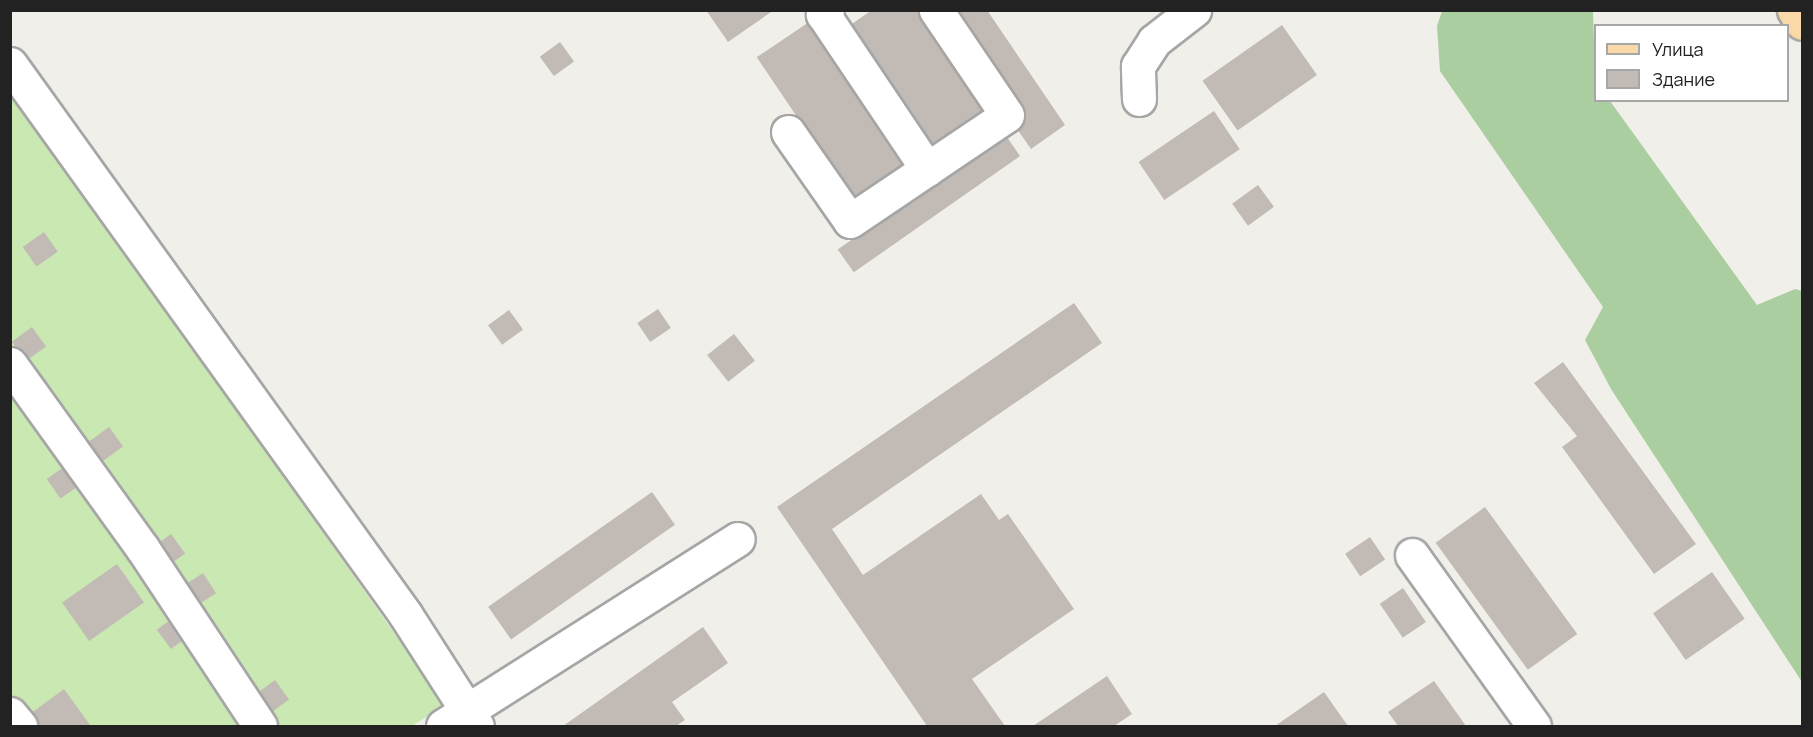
<!DOCTYPE html>
<html>
<head>
<meta charset="utf-8">
<style>
	body { margin:0 }
	#map { position:relative; width:1813px; height:737px; overflow:hidden; background:#f1efe9; font-family:Manrope,sans-serif }
	div>[style] { position:absolute }
	[style*='--x'] { left:calc(var(--x)*1px); top:calc(var(--y)*1px); width:calc(var(--w)*1px); rotate:calc(var(--a)*1deg) }
	.grass>* { inset:0; background:#cae8b2 }
	.forest>* { inset:0; background:#abcea0 }
	.building>* { inset:0; background:#c2bbb5; transform-origin:0 0 }
	.roads { filter:drop-shadow(2px 0 #a6a6a6) drop-shadow(-2px 0 #a6a6a6) drop-shadow(0 2px #a6a6a6) drop-shadow(0 -2px #a6a6a6) }
	.minor>* { height:33px; margin:-16.5px; padding:0 16.5px; transform-origin:16.5px; border-radius:16.5px; background:#fff }
	.major>* { height:33px; margin:-16.5px; padding:0 16.5px; transform-origin:16.5px; border-radius:16.5px; background:#f8d9a7 }
	span { translate:-50% -50%; white-space:nowrap; text-align:center; line-height:1.15; -webkit-text-stroke:6px #fff; paint-order:stroke }
	.frame { position:absolute; inset:0; border:12px solid #222; pointer-events:none }
	.legend { position:absolute; left:1594px; top:24px; width:195px; height:78px; box-sizing:border-box; background:#fff; border:2px solid #a7a7a7; margin:0; padding:8px 10px; list-style:none; font-size:18px; color:#222 }
	.legend li { display:flex; align-items:center; gap:12px; height:30px }
	.legend b { width:30px; border:2px solid #a7a7a7 }
</style>
</head>
<body>
<div id="map">
	<div class="grass">
		<i style="clip-path:polygon(10px 90px,445px 705px,412px 726px,11px 726px)"></i>
	</div>
	<div class="forest">
		<i style="clip-path:polygon(1442px 11px,1593px 11px,1596px 100px,1610px 101px,1757px 305px,1795px 289px,1802px 291px,1802px 682px,1611px 389px,1585px 340px,1603px 307px,1440px 71px,1437px 26px)"></i>
	</div>
	<div class="building">
		<i style="clip-path:polygon(706px 10px,774px 10px,728px 42px)"></i>
		<i style="clip-path:polygon(872px 10px,919px 10px,985px 110px,927px 149px,846px 28px)"></i>
		<i style="clip-path:polygon(952px 10px,987px 10px,1065px 125px,1031px 149px,1015px 126px,1026px 119px)"></i>
		<i style="left:809px;top:22px;width:176px;height:63px;rotate:56deg"></i>
		<i style="left:1282px;top:25px;width:61px;height:97px;rotate:55deg"></i>
		<i style="left:560px;top:42px;width:24px;height:25px;rotate:54deg"></i>
		<i style="left:1214px;top:111px;width:46px;height:91px;rotate:56deg"></i>
		<i style="left:1004px;top:133px;width:28px;height:203px;rotate:55deg"></i>
		<i style="left:1258px;top:185px;width:27px;height:32px;rotate:54deg"></i>
		<i style="left:44px;top:232px;width:24px;height:26px;rotate:55deg"></i>
		<i style="clip-path:polygon(1074px 303px,1102px 343px,832px 529px,863px 575px,981px 494px,999px 520px,1008px 514px,1074px 609px,972px 679px,1005px 726px,927px 726px,777px 507px)"></i>
		<i style="left:658px;top:309px;width:23px;height:25px;rotate:56deg"></i>
		<i style="left:509px;top:310px;width:24px;height:26px;rotate:54deg"></i>
		<i style="left:32px;top:327px;width:24px;height:25px;rotate:54deg"></i>
		<i style="left:734px;top:334px;width:34px;height:34px;rotate:52deg"></i>
		<i style="clip-path:polygon(1563px 362px,1696px 544px,1654px 574px,1562px 447px,1577px 436px,1534px 383px)"></i>
		<i style="left:109px;top:427px;width:24px;height:25px;rotate:54deg"></i>
		<i style="left:68px;top:464px;width:24px;height:26px;rotate:55deg"></i>
		<i style="left:652px;top:492px;width:40px;height:200px;rotate:55deg"></i>
		<i style="left:1485px;top:507px;width:157px;height:61px;rotate:54deg"></i>
		<i style="left:171px;top:534px;width:24px;height:25px;rotate:54deg"></i>
		<i style="left:1370px;top:537px;width:27px;height:30px;rotate:56deg"></i>
		<i style="left:117px;top:564px;width:47px;height:67px;rotate:55deg"></i>
		<i style="left:1712px;top:572px;width:57px;height:72px;rotate:55deg"></i>
		<i style="left:203px;top:573px;width:24px;height:26px;rotate:57deg"></i>
		<i style="left:1403px;top:588px;width:41px;height:28px;rotate:56deg"></i>
		<i style="left:177px;top:615px;width:24px;height:25px;rotate:54deg"></i>
		<i style="clip-path:polygon(703px 627px,728px 663px,672px 702px,685px 720px,676px 726px,563px 726px)"></i>
		<i style="clip-path:polygon(1107px 676px,1132px 714px,1114px 726px,1033px 726px)"></i>
		<i style="left:275px;top:680px;width:24px;height:25px;rotate:54deg"></i>
		<i style="clip-path:polygon(1434px 681px,1466px 726px,1398px 726px,1388px 712px)"></i>
		<i style="clip-path:polygon(64px 689px,90px 725px,38px 726px,30px 714px)"></i>
		<i style="clip-path:polygon(1324px 692px,1348px 726px,1275px 726px)"></i>
	</div>
	<div class="roads">
		<div class="minor">
			<i style="--x:827;--y:10;--w:6;--a:135"></i>
			<i style="--x:823;--y:14;--w:187;--a:56.1"></i>
			<i style="--x:10;--y:64;--w:677;--a:54.31"></i>
			<i style="--x:405;--y:614;--w:133;--a:57.3"></i>
			<i style="--x:1139;--y:99;--w:33;--a:-92"></i>
			<i style="--x:1138;--y:66;--w:30;--a:-57"></i>
			<i style="--x:1154;--y:41;--w:51;--a:-37.8"></i>
			<i style="--x:788;--y:132;--w:108;--a:55.1"></i>
			<i style="--x:850;--y:221;--w:189;--a:-34"></i>
			<i style="--x:1007;--y:115;--w:127;--a:-124.1"></i>
			<i style="--x:10;--y:364;--w:228;--a:54.3"></i>
			<i style="--x:143;--y:549;--w:212;--a:56.5"></i>
			<i style="--x:1412;--y:555;--w:210;--a:54.5"></i>
			<i style="--x:10;--y:714;--w:16;--a:50"></i>
			<i style="--x:443;--y:726;--w:349;--a:-32.4"></i>
		</div>
		<div class="major">
			<i style="--x:1794;--y:10;--w:15;--a:58"></i>
		</div>
	</div>
	<div class="frame"></div>
	<ul class="legend">
	<li><b style="height:8px;background:#f8d9a7"></b>Улица</li>
	<li><b style="height:16px;background:#c2bbb5"></b>Здание</li>
	</ul>
</div>
</body>
</html>
